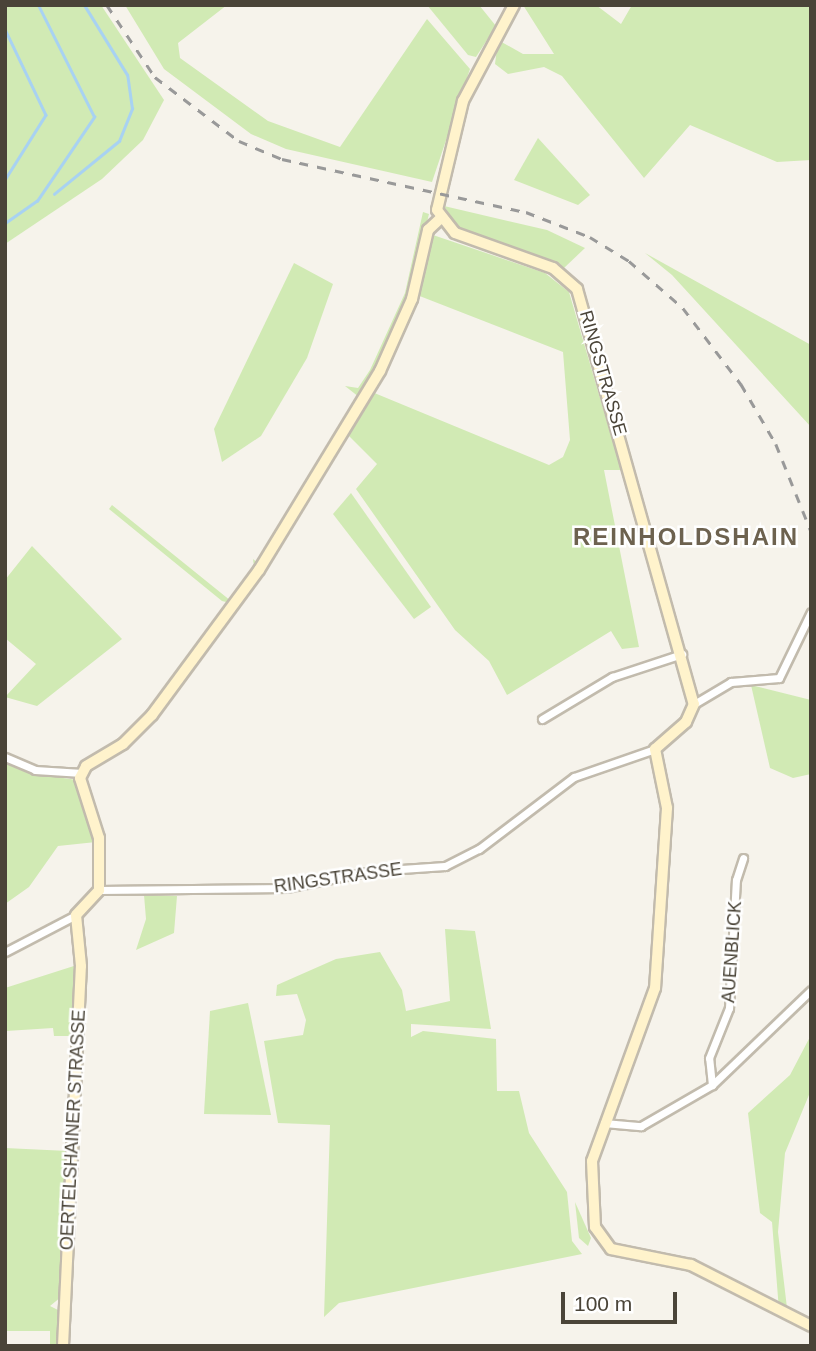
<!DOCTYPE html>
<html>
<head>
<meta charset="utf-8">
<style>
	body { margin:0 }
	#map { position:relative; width:816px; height:1351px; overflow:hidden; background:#f6f3eb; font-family:Arial,sans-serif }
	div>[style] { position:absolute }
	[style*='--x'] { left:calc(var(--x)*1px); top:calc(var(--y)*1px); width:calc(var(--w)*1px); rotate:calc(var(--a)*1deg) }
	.green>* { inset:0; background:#d1eab4 }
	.stream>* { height:2.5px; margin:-1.25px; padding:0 1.25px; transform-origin:1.25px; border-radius:1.25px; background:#a8d2f2 }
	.roads { filter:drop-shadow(2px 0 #c2bbad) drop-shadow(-2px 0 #c2bbad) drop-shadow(0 2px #c2bbad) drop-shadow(0 -2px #c2bbad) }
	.street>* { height:7px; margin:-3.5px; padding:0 3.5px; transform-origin:3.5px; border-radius:3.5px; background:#fff }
	.secondary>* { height:10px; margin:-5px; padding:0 5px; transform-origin:5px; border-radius:5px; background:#fff3cc }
	.rail>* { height:2.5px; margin-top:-1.25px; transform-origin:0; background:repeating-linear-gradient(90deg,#999 0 9px,transparent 0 18px) }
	span { translate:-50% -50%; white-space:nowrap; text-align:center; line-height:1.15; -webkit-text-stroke:5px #fff; paint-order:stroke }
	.street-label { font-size:18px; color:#4a4438 }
	.district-label { font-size:24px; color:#6d624f; font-weight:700; letter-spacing:2px }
	.frame { position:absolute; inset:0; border:7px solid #4a4438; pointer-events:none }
	.scale { position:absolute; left:561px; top:1292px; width:116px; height:32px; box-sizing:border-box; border:4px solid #4a4438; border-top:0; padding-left:9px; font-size:21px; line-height:24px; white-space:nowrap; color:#4a4438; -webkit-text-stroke:5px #fff; paint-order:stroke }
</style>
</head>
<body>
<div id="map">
	<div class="green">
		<i style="clip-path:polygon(5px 5px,101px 5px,164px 100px,143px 140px,102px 179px,5px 244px)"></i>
		<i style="clip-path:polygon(125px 5px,227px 5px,178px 43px,180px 58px,268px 121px,340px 147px,427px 19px,470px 69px,432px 182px,286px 149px,251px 134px,164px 69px)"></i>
		<i style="clip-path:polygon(427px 5px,479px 5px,496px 26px,476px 57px,468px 55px)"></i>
		<i style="clip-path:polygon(523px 5px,596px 5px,621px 24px,632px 5px,811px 5px,811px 160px,777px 162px,690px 125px,644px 178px,562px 76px,544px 67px,508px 74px,495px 64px,498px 40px,523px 54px,554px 54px)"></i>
		<i style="clip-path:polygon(538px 138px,590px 195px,578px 205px,514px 180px)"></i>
		<i style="clip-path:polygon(444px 206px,547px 230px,585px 248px,564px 268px,458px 228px)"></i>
		<i style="clip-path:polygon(423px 212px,429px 214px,409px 295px,359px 397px,345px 386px,358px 388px,370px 370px,405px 293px)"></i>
		<i style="clip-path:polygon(433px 235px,545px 273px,569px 292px,621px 470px,604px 470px,639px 647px,622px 649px,611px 631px,507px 695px,489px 661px,455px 630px,356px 489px,377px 464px,345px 432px,372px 392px,549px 465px,563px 457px,570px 440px,563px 352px,417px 295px)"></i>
		<i style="clip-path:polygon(645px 253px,811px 345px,811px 427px,672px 275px)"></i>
		<i style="clip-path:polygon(294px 263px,333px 284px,307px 358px,261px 436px,222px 462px,214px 429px)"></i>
		<i style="clip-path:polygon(351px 493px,431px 607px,414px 619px,333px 514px)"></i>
		<i style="clip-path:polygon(112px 505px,231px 601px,254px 567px,253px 559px,259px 564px,230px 603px,222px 601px,109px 509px)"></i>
		<i style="clip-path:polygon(32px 546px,122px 639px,37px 706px,5px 697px,36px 664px,5px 638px,5px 580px)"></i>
		<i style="clip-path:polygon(751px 685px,811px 700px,811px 774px,793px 778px,770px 768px)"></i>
		<i style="clip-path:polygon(5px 760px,36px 774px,77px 780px,96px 842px,58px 846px,29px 887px,5px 904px)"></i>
		<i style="clip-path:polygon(144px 895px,177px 896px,174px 933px,136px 950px,146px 919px)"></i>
		<i style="clip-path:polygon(445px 929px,475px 931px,491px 1029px,411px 1024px,411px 1037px,423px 1031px,496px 1039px,497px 1091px,519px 1091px,529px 1133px,567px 1192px,572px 1241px,582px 1254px,339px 1303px,324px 1317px,330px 1125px,278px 1123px,264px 1041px,303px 1035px,306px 1020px,297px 994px,276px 996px,277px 985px,336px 959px,380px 952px,402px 990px,406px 1011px,450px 1001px)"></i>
		<i style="clip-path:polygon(77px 965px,74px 1036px,54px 1036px,53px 1028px,6px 1031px,5px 988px)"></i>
		<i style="clip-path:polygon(248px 1003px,271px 1115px,204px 1114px,210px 1011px)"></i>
		<i style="clip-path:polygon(811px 1035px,811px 1090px,785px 1153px,778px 1232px,787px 1308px,779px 1310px,772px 1222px,760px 1213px,748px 1113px,790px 1075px)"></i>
		<i style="clip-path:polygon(5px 1148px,68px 1151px,61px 1297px,50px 1306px,60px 1311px,59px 1346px,50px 1346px,50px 1331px,5px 1331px)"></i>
		<i style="clip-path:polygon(575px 1202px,591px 1238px,588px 1246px,579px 1238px)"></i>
	</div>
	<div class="stream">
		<i style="--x:5;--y:29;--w:95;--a:64.5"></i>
		<i style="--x:46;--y:115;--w:77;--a:122.2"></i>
		<i style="--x:54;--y:194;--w:84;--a:-39.2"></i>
		<i style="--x:119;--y:141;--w:35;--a:-68"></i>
		<i style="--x:132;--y:109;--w:34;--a:-98"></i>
		<i style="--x:127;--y:75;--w:82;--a:-121.6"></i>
		<i style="--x:5;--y:223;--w:39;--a:-35"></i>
		<i style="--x:37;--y:201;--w:102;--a:-55.8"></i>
		<i style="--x:94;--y:117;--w:125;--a:-116.6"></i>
	</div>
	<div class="roads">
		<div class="street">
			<i style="--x:694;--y:704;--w:43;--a:-30.7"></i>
			<i style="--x:731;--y:682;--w:48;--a:-4.8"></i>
			<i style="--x:779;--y:678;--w:73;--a:-64.1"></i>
			<i style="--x:542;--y:719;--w:82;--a:-31"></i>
			<i style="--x:612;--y:677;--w:74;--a:-18.2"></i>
			<i style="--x:5;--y:757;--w:33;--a:23"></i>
			<i style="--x:35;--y:770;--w:47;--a:3.7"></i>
			<i style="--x:99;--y:890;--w:187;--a:-0.6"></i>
			<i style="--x:286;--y:888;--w:88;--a:-11.2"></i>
			<i style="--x:372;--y:871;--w:73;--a:-3.9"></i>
			<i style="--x:445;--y:866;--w:38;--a:-27"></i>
			<i style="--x:479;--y:849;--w:119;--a:-37.2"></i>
			<i style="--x:574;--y:777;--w:86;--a:-19.1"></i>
			<i style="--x:5;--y:952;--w:80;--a:-27.5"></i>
			<i style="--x:712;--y:1085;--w:27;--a:-96"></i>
			<i style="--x:709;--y:1058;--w:54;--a:-68.2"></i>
			<i style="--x:729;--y:1008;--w:128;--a:-86.9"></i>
			<i style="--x:736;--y:880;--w:23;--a:-72"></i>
			<i style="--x:604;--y:1123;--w:37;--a:5"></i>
			<i style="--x:641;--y:1126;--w:82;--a:-30"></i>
			<i style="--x:712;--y:1085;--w:137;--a:-43.8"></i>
		</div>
		<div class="secondary">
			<i style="--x:514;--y:5;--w:109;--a:118"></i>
			<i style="--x:463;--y:101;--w:112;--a:103.4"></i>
			<i style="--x:437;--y:210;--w:29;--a:52"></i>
			<i style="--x:455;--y:233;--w:104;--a:19.7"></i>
			<i style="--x:553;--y:268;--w:32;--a:41"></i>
			<i style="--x:577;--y:289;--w:431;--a:74.3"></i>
			<i style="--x:694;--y:704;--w:20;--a:114"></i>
			<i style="--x:686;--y:722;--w:41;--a:138.9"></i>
			<i style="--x:655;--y:749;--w:60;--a:78.5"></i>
			<i style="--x:667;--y:808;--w:180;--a:93.8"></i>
			<i style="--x:655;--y:988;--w:184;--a:110"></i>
			<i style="--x:592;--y:1161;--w:66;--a:87.4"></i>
			<i style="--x:595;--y:1227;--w:27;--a:54"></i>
			<i style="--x:611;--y:1249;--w:82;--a:11.3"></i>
			<i style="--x:691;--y:1265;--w:135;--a:26.9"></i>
			<i style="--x:63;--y:1346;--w:380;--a:-87.3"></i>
			<i style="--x:81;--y:966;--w:51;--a:-95.6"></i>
			<i style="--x:76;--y:915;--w:34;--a:-47"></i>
			<i style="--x:99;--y:890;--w:52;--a:-90"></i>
			<i style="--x:99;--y:838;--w:63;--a:-107.6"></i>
			<i style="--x:80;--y:778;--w:13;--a:-63"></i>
			<i style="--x:86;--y:766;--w:43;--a:-30.7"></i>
			<i style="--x:123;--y:744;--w:41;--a:-45"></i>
			<i style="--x:152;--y:715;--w:180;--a:-53.6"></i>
			<i style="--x:259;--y:570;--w:233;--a:-58.7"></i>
			<i style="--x:380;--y:371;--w:79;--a:-66"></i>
			<i style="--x:412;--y:299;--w:71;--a:-76.9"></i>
			<i style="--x:428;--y:230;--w:18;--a:-43"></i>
		</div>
	</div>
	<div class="rail">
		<i style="--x:107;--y:5;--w:87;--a:56.3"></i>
		<i style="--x:155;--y:77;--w:106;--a:37.3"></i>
		<i style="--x:239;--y:141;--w:47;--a:22.7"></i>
		<i style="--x:282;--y:159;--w:250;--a:12.3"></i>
		<i style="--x:526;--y:212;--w:69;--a:21.3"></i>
		<i style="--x:590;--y:237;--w:46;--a:31.6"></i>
		<i style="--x:629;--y:261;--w:72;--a:41"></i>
		<i style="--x:683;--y:308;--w:96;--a:52.7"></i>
		<i style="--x:741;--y:384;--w:69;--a:59.7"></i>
		<i style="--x:776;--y:444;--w:94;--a:68.1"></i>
	</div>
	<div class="street-label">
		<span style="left:603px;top:373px;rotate:74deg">RINGSTRASSE</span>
		<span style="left:338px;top:878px;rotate:-8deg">RINGSTRASSE</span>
		<span style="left:732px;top:952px;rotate:-86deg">AUENBLICK</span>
		<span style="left:73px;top:1130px;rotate:-87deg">OERTELSHAINER STRASSE</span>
	</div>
	<div class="district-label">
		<span style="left:686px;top:537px">REINHOLDSHAIN</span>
	</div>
	<div class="frame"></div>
	<div class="scale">100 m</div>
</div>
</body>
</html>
